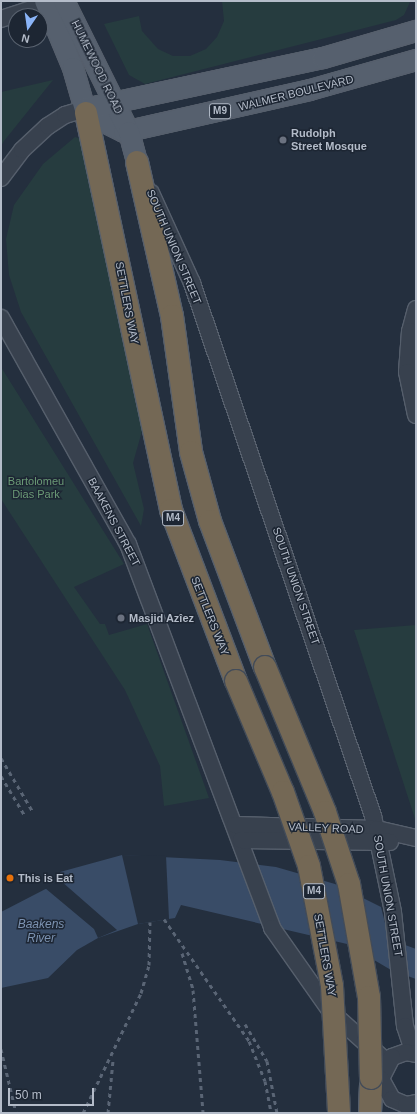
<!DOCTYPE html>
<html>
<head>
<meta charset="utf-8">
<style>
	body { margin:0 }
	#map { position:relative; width:417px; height:1114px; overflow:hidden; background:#242f3e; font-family:Arial,sans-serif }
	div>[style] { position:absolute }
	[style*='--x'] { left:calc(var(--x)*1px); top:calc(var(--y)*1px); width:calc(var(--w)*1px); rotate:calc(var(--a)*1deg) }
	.green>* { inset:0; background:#263c3f }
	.water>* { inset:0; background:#394c67 }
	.pier>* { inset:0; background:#242f3e }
	.roads { filter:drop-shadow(1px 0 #565f6c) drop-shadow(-1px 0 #565f6c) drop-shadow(0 1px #565f6c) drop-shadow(0 -1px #565f6c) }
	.minor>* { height:16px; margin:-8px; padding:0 8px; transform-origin:8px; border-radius:8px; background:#38414e }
	.major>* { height:20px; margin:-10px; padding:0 10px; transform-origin:10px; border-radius:10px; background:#56606e }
	.highway>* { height:22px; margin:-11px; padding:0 11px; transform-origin:11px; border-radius:11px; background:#746855 }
	.rail>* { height:3px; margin-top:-1.5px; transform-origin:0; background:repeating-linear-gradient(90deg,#5a6575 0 4px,transparent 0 8px) }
	.bridges { filter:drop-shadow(1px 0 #434c59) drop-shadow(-1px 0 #434c59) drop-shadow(0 1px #434c59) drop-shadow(0 -1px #434c59) }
	.highway-bridge>* { height:22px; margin:-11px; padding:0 11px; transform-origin:11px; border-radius:11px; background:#746855 }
	.dots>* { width:11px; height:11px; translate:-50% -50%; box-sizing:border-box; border:2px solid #1d2633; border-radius:50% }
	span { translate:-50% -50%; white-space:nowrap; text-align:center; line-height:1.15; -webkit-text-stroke:3px #1d2633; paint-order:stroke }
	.shield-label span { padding:1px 3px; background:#1d2633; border:1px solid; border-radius:3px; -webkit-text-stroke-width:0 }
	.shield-label { font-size:10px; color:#b4bcc9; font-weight:700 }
	.street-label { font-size:11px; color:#b4bcc9 }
	.poi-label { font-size:11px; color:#b4bcc9; font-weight:700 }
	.left { translate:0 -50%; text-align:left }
	.park-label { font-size:11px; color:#6b9a76 }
	.water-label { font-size:12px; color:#7c92b1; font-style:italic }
	.frame { position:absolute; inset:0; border:2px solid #b4bcc9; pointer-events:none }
	.north { position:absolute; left:8px; top:8px; width:40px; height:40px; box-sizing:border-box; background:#1d2633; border:1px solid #59626f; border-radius:50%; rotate:193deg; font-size:11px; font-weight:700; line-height:16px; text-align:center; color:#b4bcc9 }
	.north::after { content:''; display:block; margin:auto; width:14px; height:18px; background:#8ab4f8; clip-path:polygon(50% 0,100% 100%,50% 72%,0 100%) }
	.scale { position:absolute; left:8px; top:1088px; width:86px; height:18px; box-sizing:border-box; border:2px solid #b4bcc9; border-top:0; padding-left:5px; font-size:12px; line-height:14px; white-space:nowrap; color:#b4bcc9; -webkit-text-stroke:3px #1d2633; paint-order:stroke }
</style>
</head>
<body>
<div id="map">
	<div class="green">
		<i style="clip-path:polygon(222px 1px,410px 1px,410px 2px,404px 15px,396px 20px,145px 84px,129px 75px,104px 24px,139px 16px,142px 31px,158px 49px,173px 56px,190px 56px,206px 49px,217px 37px,224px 21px)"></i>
		<i style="clip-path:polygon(53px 80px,4px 141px,1px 146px,1px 92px)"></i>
		<i style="clip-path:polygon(75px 137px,83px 139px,142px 431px,133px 463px,144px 509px,141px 526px,21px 312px,9px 275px,6px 239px,14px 205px,43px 164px)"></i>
		<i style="clip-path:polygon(1px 367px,124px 564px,74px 587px,100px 624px,105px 624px,109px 635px,147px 624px,209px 798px,164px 806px,160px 766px,125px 690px,1px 499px)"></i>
		<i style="clip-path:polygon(416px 625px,416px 822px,354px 630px)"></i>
	</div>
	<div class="water">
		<i style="clip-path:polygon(122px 855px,220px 860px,276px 867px,335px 884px,381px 907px,389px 939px,416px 949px,416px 979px,391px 970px,347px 944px,181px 905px,175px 918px,138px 924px,98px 938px,77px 950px,48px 978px,1px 988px,1px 912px,61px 881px,60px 872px)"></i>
	</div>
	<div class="pier">
		<i style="clip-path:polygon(122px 855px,166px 856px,169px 919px,138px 924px)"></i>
		<i style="clip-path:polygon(61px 881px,117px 930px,98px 938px,94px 929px,45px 888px)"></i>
	</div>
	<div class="roads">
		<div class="minor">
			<i style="--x:1;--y:19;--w:58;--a:-18.1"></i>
			<i style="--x:1;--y:178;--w:35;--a:-53"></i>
			<i style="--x:22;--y:150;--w:35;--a:-43"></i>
			<i style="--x:48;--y:126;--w:20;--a:-33"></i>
			<i style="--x:65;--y:115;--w:21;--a:-17"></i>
			<i style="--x:151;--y:193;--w:99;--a:65.5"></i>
			<i style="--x:192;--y:283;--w:563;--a:71.24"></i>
			<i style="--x:373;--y:816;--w:98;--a:78.2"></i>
			<i style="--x:393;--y:912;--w:115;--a:84"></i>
			<i style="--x:405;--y:1026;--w:28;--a:72"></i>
			<i style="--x:416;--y:309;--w:23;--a:105"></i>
			<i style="--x:410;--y:331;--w:41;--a:94.2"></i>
			<i style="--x:407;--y:372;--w:44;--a:78.2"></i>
			<i style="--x:1;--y:318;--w:259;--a:60.7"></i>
			<i style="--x:128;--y:544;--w:410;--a:69.4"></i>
			<i style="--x:272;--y:928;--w:103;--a:54.9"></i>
			<i style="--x:331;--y:1012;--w:75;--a:41.8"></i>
			<i style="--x:235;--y:825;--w:142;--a:1.6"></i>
			<i style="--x:377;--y:829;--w:40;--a:13"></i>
			<i style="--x:241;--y:840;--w:149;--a:0.8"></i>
			<i style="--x:416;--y:1054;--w:10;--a:-169"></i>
			<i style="--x:406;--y:1052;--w:15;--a:160"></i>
			<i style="--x:392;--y:1057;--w:25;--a:117"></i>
			<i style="--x:381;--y:1079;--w:23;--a:61"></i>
			<i style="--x:392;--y:1099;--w:15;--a:23"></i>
			<i style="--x:406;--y:1105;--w:10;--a:-11"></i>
		</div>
		<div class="major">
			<i style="--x:45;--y:1;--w:73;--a:67.3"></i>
			<i style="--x:73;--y:68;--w:47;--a:73.9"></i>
			<i style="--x:86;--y:113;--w:42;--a:26.6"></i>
			<i style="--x:124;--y:132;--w:191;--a:-12.7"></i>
			<i style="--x:310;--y:90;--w:110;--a:-15.8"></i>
			<i style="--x:64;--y:1;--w:146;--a:63.6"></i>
			<i style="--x:129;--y:132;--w:31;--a:75"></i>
			<i style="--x:85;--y:109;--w:243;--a:-12.1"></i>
			<i style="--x:323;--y:58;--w:97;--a:-16.2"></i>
		</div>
		<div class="highway">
			<i style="--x:86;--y:113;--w:406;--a:77.9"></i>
			<i style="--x:171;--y:510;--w:183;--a:69.2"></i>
			<i style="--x:137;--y:162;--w:158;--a:77.2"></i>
			<i style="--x:172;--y:316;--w:137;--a:82"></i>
			<i style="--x:191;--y:452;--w:72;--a:74.6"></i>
			<i style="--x:210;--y:521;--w:156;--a:69.4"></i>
			<i style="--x:370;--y:1113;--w:35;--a:-88"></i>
		</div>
	</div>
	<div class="rail">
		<i style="--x:1;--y:758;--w:63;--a:59.3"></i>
		<i style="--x:1;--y:776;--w:47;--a:59"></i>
		<i style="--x:164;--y:919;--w:149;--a:55.1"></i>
		<i style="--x:249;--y:1041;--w:43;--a:68.2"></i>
		<i style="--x:265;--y:1081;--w:33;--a:79"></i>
		<i style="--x:182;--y:953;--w:39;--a:73"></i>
		<i style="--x:193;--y:990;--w:122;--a:85.3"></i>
		<i style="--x:245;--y:1024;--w:43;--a:59.3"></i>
		<i style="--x:267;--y:1061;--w:53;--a:79.1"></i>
		<i style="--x:1;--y:1049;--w:66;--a:76.8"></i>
		<i style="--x:83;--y:1113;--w:133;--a:-64.2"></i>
		<i style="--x:141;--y:993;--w:29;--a:-74"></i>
		<i style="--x:149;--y:965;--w:43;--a:-88.7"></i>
		<i style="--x:108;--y:1113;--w:53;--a:-84.6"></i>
	</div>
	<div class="bridges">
		<div class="highway-bridge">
			<i style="--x:265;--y:667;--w:157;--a:67.5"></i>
			<i style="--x:325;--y:812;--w:76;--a:71.6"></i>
			<i style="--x:349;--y:884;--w:115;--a:80"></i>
			<i style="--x:369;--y:997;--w:81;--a:88.6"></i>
			<i style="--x:236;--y:681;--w:121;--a:67.1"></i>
			<i style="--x:283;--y:792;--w:78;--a:70.6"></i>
			<i style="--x:309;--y:866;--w:122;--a:79.1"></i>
			<i style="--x:332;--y:986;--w:127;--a:86.8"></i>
		</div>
	</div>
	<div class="dots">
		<i style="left:283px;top:140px;background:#6b7280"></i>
		<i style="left:121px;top:618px;background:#6b7280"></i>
		<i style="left:10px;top:878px;background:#e8710a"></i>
	</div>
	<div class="shield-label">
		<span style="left:220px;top:111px">M9</span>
		<span style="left:173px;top:518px">M4</span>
		<span style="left:314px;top:891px">M4</span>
	</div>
	<div class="street-label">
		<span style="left:97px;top:67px;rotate:64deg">HUMEWOOD ROAD</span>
		<span style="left:296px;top:93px;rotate:-14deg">WALMER BOULEVARD</span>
		<span style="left:174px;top:247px;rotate:67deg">SOUTH UNION STREET</span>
		<span style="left:127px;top:303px;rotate:79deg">SETTLERS WAY</span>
		<span style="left:114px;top:522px;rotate:62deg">BAAKENS STREET</span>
		<span style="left:296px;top:586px;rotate:71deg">SOUTH UNION STREET</span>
		<span style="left:210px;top:616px;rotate:68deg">SETTLERS WAY</span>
		<span style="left:326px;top:828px;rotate:2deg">VALLEY ROAD</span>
		<span style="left:388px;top:896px;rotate:80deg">SOUTH UNION STREET</span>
		<span style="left:325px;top:955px;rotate:80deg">SETTLERS WAY</span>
	</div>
	<div class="poi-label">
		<span class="left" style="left:291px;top:140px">Rudolph<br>Street Mosque</span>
		<span class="left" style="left:129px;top:618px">Masjid Azîez</span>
		<span class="left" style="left:18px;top:878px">This is Eat</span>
	</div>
	<div class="park-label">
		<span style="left:36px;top:488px">Bartolomeu<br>Dias Park</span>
	</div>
	<div class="water-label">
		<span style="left:41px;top:932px">Baakens<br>River</span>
	</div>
	<div class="frame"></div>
	<div class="north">N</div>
	<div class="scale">50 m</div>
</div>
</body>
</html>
